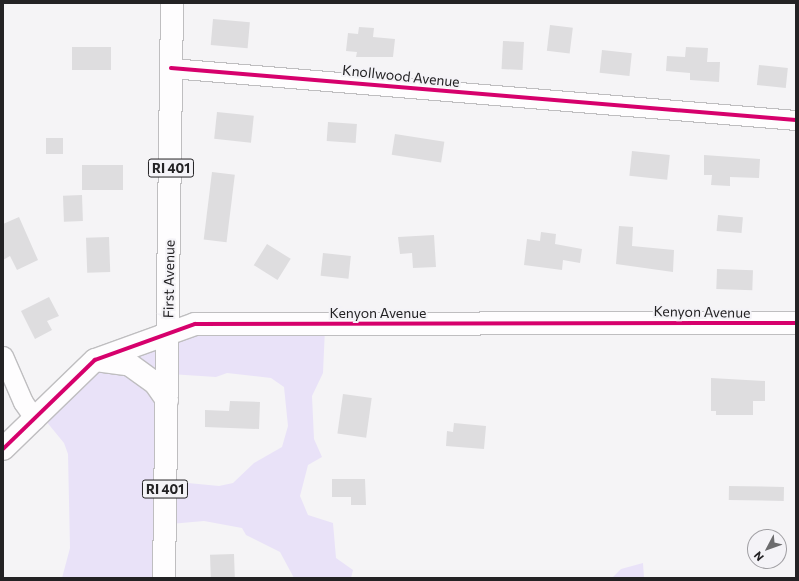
<!DOCTYPE html>
<html>
<head>
<meta charset="utf-8">
<style>
	body { margin:0 }
	#map { position:relative; width:799px; height:581px; overflow:hidden; background:#f5f4f6; font-family:Commissioner,sans-serif }
	div>[style] { position:absolute }
	[style*='--x'] { left:calc(var(--x)*1px); top:calc(var(--y)*1px); width:calc(var(--w)*1px); rotate:calc(var(--a)*1deg) }
	.green>* { inset:0; background:#e9e2f8 }
	.building>* { inset:0; background:#dedddf; transform-origin:0 0 }
	.roads { filter:drop-shadow(1px 0 #bfbec0) drop-shadow(-1px 0 #bfbec0) drop-shadow(0 1px #bfbec0) drop-shadow(0 -1px #bfbec0) }
	.street>* { height:19px; margin:-9.5px; padding:0 9.5px; transform-origin:9.5px; border-radius:9.5px; background:#fefdfe }
	.secondary>* { height:22px; margin:-11px; padding:0 11px; transform-origin:11px; border-radius:11px; background:#fefdfe }
	.primary>* { height:22px; margin:-11px; padding:0 11px; transform-origin:11px; border-radius:11px; background:#fefdfe }
	.cycleway>* { height:4px; margin:-2px; padding:0 2px; transform-origin:2px; border-radius:2px; background:#d6006c }
	span { translate:-50% -50%; white-space:nowrap; text-align:center; line-height:1.15; -webkit-text-stroke:4px #f4f3f7; paint-order:stroke }
	.shield-label span { padding:1px 3px; background:#f4f3f7; border:1px solid; border-radius:3px; -webkit-text-stroke-width:0 }
	.shield-label { font-size:13px; color:#232224; font-weight:700 }
	.street-label { font-size:14px; color:#232224 }
	.frame { position:absolute; inset:0; border:4px solid #232224; pointer-events:none }
	.north { position:absolute; left:747px; top:529px; width:40px; height:40px; box-sizing:border-box; background:#f4f3f7; border:1px solid #a09fa3; border-radius:50%; rotate:229deg; font-size:11px; font-weight:700; line-height:16px; text-align:center; color:#232224 }
	.north::after { content:''; display:block; margin:auto; width:14px; height:18px; background:#6c6c6e; clip-path:polygon(50% 0,100% 100%,50% 72%,0 100%) }
</style>
</head>
<body>
<div id="map">
	<div class="green">
		<i style="clip-path:polygon(evenodd,325px 328px,323px 373px,312px 396px,314px 439px,322px 457px,308px 465px,300px 496px,308px 515px,333px 523px,336px 558px,353px 570px,351px 578px,294px 578px,280px 552px,246px 535px,242px 528px,204px 521px,170px 524px,163px 578px,62px 578px,70px 548px,68px 454px,64px 443px,41px 415px,104px 362px,172px 332px,325px 328px,227px 373px,271px 378px,284px 387px,288px 426px,282px 447px,254px 463px,233px 483px,219px 486px,167px 481px,170px 374px,216px 377px,227px 373px)"></i>
		<i style="clip-path:polygon(643px 563px,644px 578px,612px 578px,621px 569px)"></i>
	</div>
	<div class="building">
		<i style="left:213px;top:19px;width:37px;height:26px;rotate:5deg"></i>
		<i style="left:550px;top:25px;width:23px;height:26px;rotate:7deg"></i>
		<i style="clip-path:polygon(359px 27px,374px 28px,373px 37px,395px 39px,393px 57px,356px 57px,357px 52px,346px 51px,348px 33px,358px 34px)"></i>
		<i style="left:503px;top:41px;width:21px;height:28px;rotate:3deg"></i>
		<i style="left:111px;top:47px;width:23px;height:39px;rotate:90deg"></i>
		<i style="clip-path:polygon(686px 47px,708px 48px,707px 62px,720px 62px,719px 82px,690px 80px,690px 73px,666px 71px,667px 56px,685px 57px)"></i>
		<i style="left:602px;top:50px;width:30px;height:23px;rotate:6deg"></i>
		<i style="left:759px;top:65px;width:29px;height:20px;rotate:6deg"></i>
		<i style="left:217px;top:112px;width:37px;height:27px;rotate:6deg"></i>
		<i style="left:328px;top:122px;width:29px;height:19px;rotate:4deg"></i>
		<i style="left:395px;top:134px;width:50px;height:21px;rotate:9deg"></i>
		<i style="left:46px;top:138px;width:17px;height:16px"></i>
		<i style="left:632px;top:151px;width:38px;height:25px;rotate:6deg"></i>
		<i style="clip-path:polygon(704px 155px,760px 159px,759px 178px,730px 177px,730px 186px,711px 185px,712px 175px,704px 175px)"></i>
		<i style="left:82px;top:165px;width:41px;height:25px"></i>
		<i style="left:212px;top:172px;width:23px;height:68px;rotate:7deg"></i>
		<i style="left:82px;top:195px;width:26px;height:19px;rotate:88deg"></i>
		<i style="left:718px;top:215px;width:25px;height:16px;rotate:5deg"></i>
		<i style="clip-path:polygon(19px 217px,38px 260px,17px 270px,10px 256px,3px 260px,3px 224px)"></i>
		<i style="clip-path:polygon(619px 226px,633px 227px,632px 246px,674px 250px,673px 272px,616px 264px)"></i>
		<i style="clip-path:polygon(541px 232px,556px 234px,555px 244px,582px 249px,580px 263px,563px 260px,562px 270px,524px 265px,527px 239px,540px 241px)"></i>
		<i style="clip-path:polygon(434px 235px,436px 267px,413px 268px,412px 253px,400px 254px,398px 237px)"></i>
		<i style="left:109px;top:237px;width:35px;height:23px;rotate:88deg"></i>
		<i style="left:267px;top:244px;width:28px;height:25px;rotate:32deg"></i>
		<i style="left:323px;top:253px;width:28px;height:23px;rotate:6deg"></i>
		<i style="left:717px;top:269px;width:36px;height:20px;rotate:2deg"></i>
		<i style="clip-path:polygon(49px 297px,59px 316px,47px 321px,52px 330px,35px 339px,21px 311px)"></i>
		<i style="clip-path:polygon(711px 378px,765px 381px,765px 401px,753px 401px,753px 415px,716px 415px,716px 411px,711px 411px)"></i>
		<i style="left:343px;top:394px;width:29px;height:40px;rotate:8deg"></i>
		<i style="clip-path:polygon(230px 401px,260px 402px,259px 429px,205px 427px,205px 410px,229px 411px)"></i>
		<i style="clip-path:polygon(454px 423px,486px 426px,484px 449px,446px 446px,447px 431px,453px 432px)"></i>
		<i style="clip-path:polygon(332px 479px,365px 479px,366px 505px,351px 505px,351px 497px,332px 497px)"></i>
		<i style="left:729px;top:486px;width:55px;height:14px;rotate:1deg"></i>
		<i style="left:234px;top:554px;width:24px;height:24px;rotate:88deg"></i>
	</div>
	<div class="roads">
		<div class="street">
			<i style="--x:171;--y:68;--w:627;--a:4.76"></i>
			<i style="--x:3;--y:356;--w:50;--a:66.5"></i>
			<i style="--x:23;--y:402;--w:21;--a:55"></i>
		</div>
		<div class="secondary">
			<i style="--x:96;--y:360;--w:34;--a:8"></i>
			<i style="--x:130;--y:365;--w:31;--a:36"></i>
			<i style="--x:155;--y:383;--w:21;--a:55"></i>
			<i style="--x:3;--y:449;--w:128;--a:-44.1"></i>
			<i style="--x:95;--y:360;--w:106;--a:-19.8"></i>
			<i style="--x:195;--y:324;--w:601;--a:-0.1"></i>
		</div>
		<div class="primary">
			<i style="--x:164;--y:578;--w:575;--a:-89.2"></i>
		</div>
	</div>
	<div class="cycleway">
		<i style="--x:171;--y:68;--w:627;--a:4.76"></i>
		<i style="--x:3;--y:449;--w:128;--a:-44.1"></i>
		<i style="--x:95;--y:360;--w:106;--a:-19.8"></i>
		<i style="--x:195;--y:324;--w:601;--a:-0.1"></i>
	</div>
	<div class="shield-label">
		<span style="left:171px;top:168px">RI 401</span>
		<span style="left:165px;top:489px">RI 401</span>
	</div>
	<div class="street-label">
		<span style="left:401px;top:76px;rotate:6deg">Knollwood Avenue</span>
		<span style="left:169px;top:279px;rotate:-89deg">First Avenue</span>
		<span style="left:702px;top:312px;rotate:1deg">Kenyon Avenue</span>
		<span style="left:378px;top:313px">Kenyon Avenue</span>
	</div>
	<div class="frame"></div>
	<div class="north">N</div>
</div>
</body>
</html>
